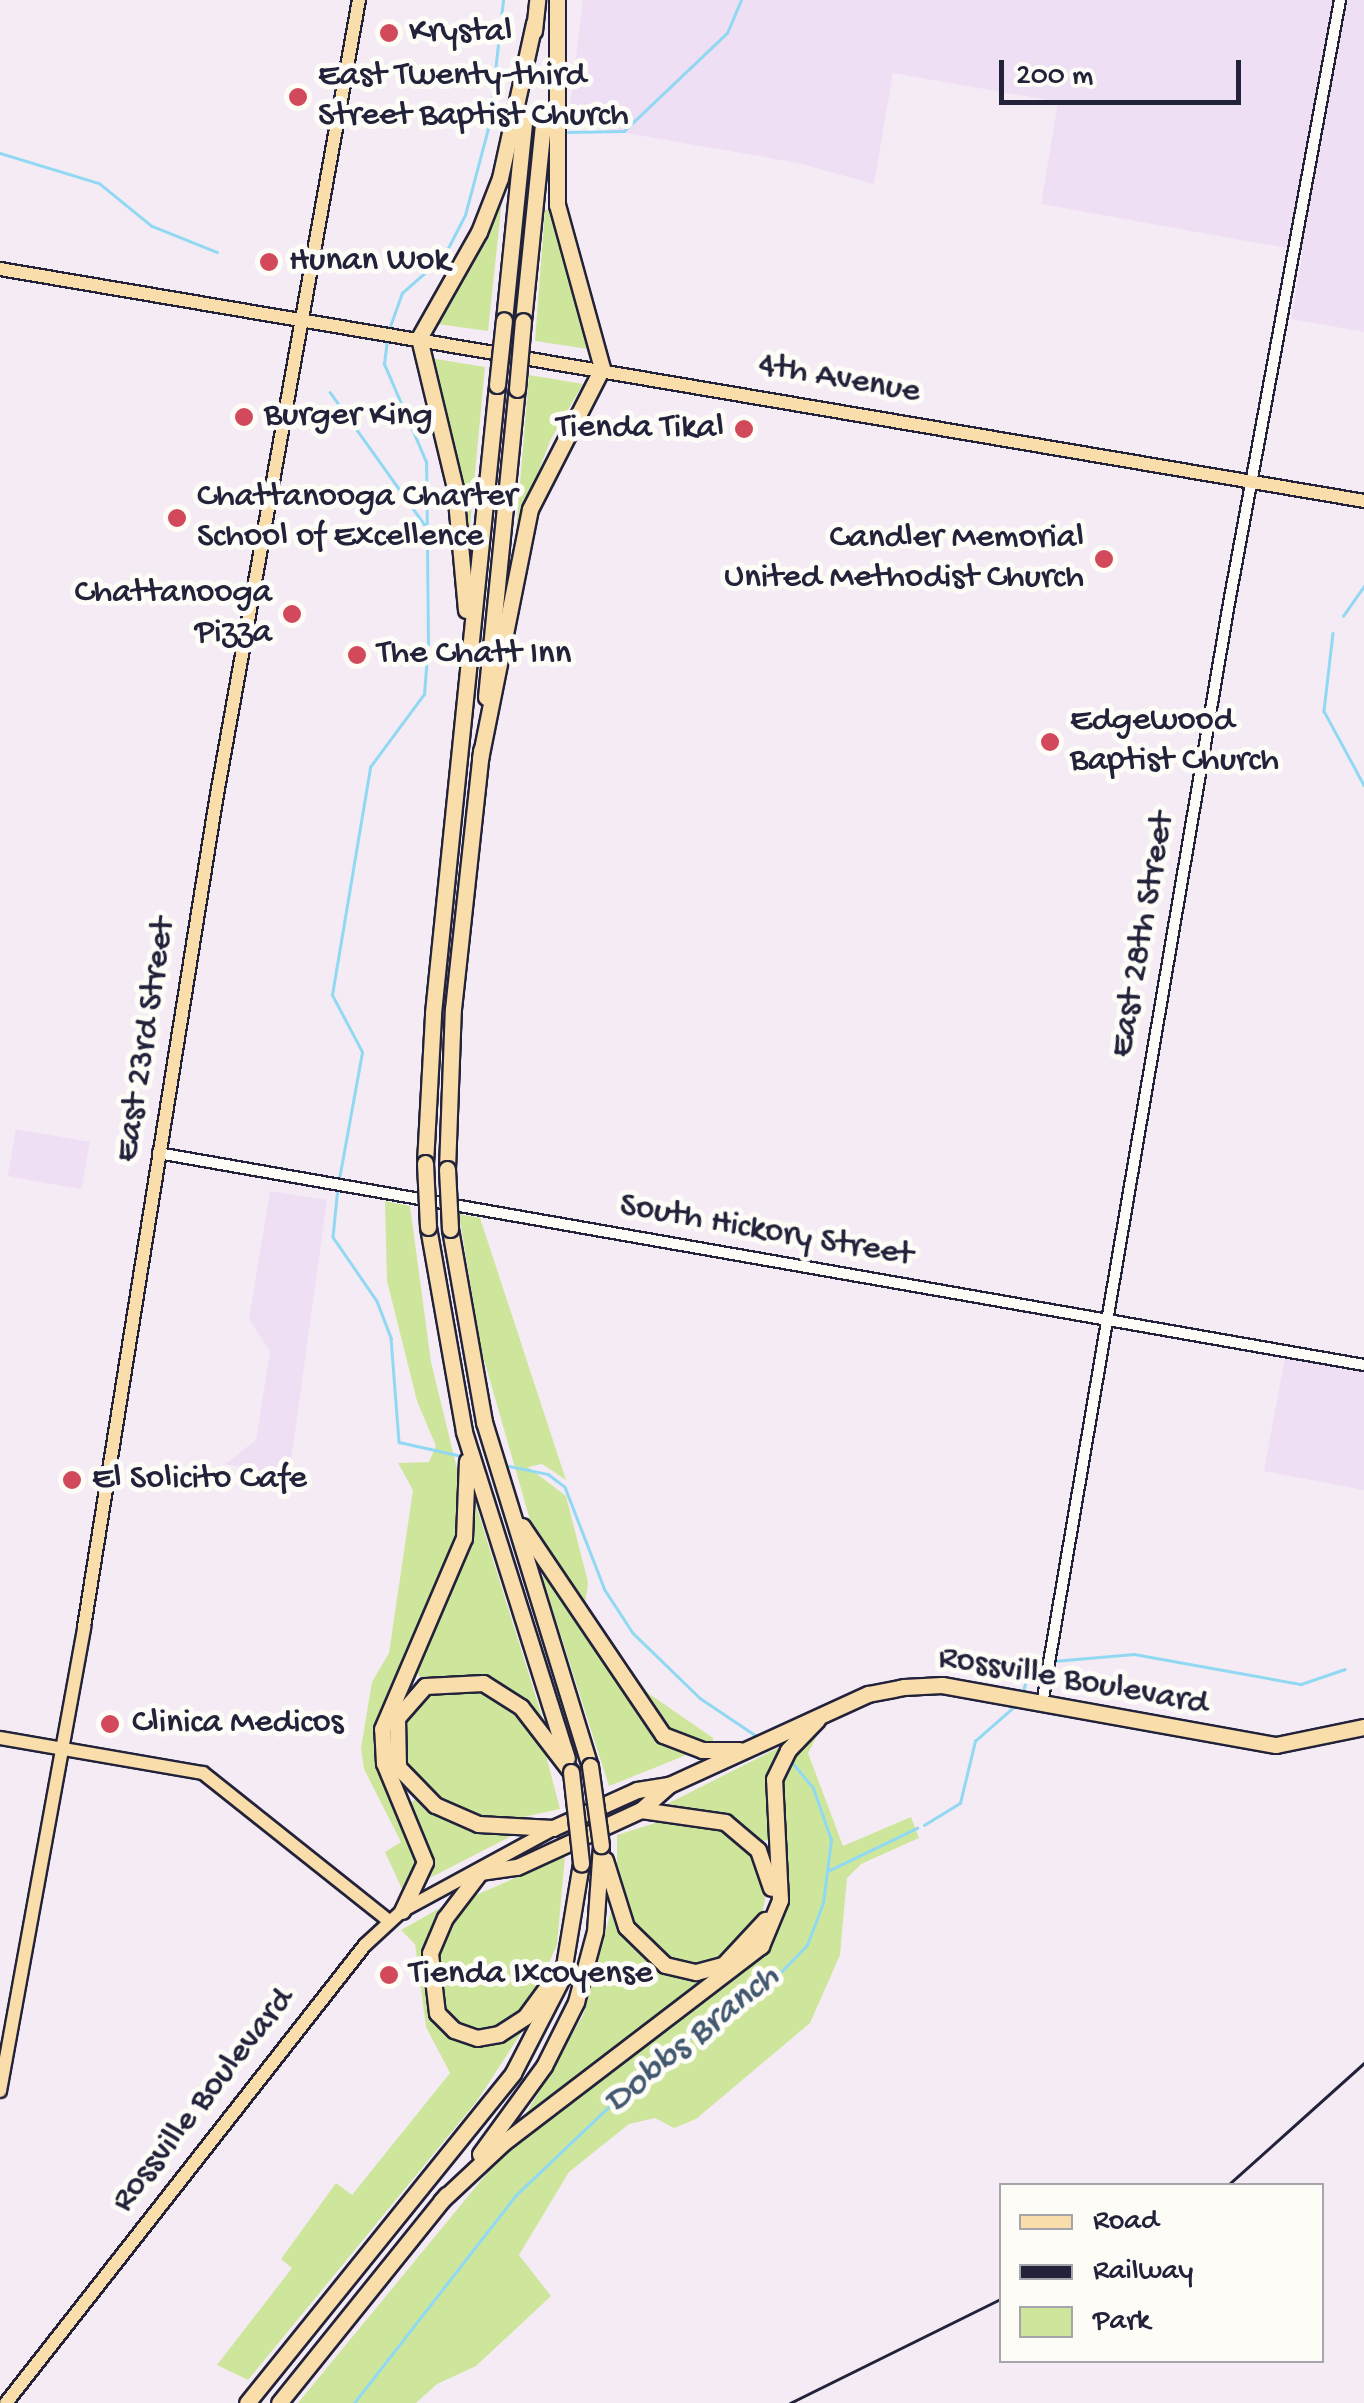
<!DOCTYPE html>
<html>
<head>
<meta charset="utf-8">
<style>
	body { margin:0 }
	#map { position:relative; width:1364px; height:2403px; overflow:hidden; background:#f5ebf5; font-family:"Gochi Hand",sans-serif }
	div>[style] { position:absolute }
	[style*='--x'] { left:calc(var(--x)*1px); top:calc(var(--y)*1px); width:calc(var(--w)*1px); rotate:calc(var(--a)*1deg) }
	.built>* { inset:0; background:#efdff4; transform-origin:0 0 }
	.green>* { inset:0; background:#cee69c }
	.stream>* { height:2.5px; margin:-1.25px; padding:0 1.25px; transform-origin:1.25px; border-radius:1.25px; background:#91d9f2 }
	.roads { filter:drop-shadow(2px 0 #22223b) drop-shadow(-2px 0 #22223b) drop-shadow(0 2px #22223b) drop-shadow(0 -2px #22223b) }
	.minor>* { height:10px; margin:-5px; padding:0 5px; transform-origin:5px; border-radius:5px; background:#fdfcf7 }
	.major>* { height:12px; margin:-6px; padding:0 6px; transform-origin:6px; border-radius:6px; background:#f9deab }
	.highway>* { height:15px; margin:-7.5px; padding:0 7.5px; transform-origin:7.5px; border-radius:7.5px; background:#f9deab }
	.rail>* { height:2.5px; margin:-1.25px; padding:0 1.25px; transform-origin:1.25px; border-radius:1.25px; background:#22223b }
	.bridges { filter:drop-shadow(2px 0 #22223b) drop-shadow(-2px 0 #22223b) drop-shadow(0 2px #22223b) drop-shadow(0 -2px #22223b) }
	.highway-bridge>* { height:15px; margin:-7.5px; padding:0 7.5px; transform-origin:7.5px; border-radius:7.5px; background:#f9deab }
	.dots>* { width:28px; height:28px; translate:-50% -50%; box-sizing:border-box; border:5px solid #fdfcf7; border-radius:50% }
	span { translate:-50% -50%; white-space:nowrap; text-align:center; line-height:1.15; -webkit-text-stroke:10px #fdfcf7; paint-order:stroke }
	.poi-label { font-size:35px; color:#22223b }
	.left { translate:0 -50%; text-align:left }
	.right { translate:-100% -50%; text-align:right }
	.street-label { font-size:35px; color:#22223b }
	.water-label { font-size:38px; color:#435972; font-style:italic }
	.legend { position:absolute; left:999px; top:2183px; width:325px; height:180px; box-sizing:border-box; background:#fdfcf7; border:2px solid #a5a5ac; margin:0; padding:12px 18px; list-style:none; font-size:30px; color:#22223b }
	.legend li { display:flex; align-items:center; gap:20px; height:50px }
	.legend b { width:50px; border:2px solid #a5a5ac }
	.scale { position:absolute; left:999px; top:60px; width:242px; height:45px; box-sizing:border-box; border:5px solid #22223b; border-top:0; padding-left:12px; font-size:30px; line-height:35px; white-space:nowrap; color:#22223b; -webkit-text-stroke:8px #fdfcf7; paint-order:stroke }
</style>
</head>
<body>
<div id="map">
	<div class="built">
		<i style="clip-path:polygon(583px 0,1364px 0,1364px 332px,1291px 319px,1303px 251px,1041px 204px,1058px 102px,893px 73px,874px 184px,798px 163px,568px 123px)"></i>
		<i style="left:16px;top:1129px;width:75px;height:48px;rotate:10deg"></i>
		<i style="clip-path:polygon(270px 1191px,327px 1200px,289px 1476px,225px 1464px,256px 1440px,270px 1352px,249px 1319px)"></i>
		<i style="clip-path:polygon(1285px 1357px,1364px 1372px,1364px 1490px,1264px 1471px)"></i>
	</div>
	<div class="green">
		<i style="clip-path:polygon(504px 181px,488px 331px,437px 324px,465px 277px)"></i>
		<i style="clip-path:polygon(545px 210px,550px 210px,588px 349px,535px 341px)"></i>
		<i style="clip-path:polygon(430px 358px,485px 367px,468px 547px)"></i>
		<i style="clip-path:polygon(529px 375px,583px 384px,550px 441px,516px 532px)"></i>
		<i style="clip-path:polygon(385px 1201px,410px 1206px,431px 1362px,460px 1481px,459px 1522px,446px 1560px,375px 1733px,379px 1768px,417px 1864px,403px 1891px,385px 1852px,401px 1842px,364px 1769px,361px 1748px,372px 1682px,389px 1653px,413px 1490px,398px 1463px,429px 1462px,436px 1446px,417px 1401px,387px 1281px)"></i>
		<i style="clip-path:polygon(459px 1214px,480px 1218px,566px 1480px,542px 1464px,528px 1467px,566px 1496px,588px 1582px,585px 1606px,648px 1693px,713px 1738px,713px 1747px,668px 1733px,534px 1534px,481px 1349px)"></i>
		<i style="clip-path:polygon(475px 1502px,545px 1726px,488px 1680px,466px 1676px,424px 1683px,413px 1667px,457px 1565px)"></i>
		<i style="clip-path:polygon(548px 1575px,659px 1742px,689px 1754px,609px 1786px,542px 1577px)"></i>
		<i style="clip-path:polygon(446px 1687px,475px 1687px,518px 1712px,543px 1744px,560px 1809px,505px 1821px,475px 1816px,444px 1804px,407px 1767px,400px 1740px,406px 1714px,422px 1696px)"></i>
		<i style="clip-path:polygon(820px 1730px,808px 1753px,843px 1846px,911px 1817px,919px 1838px,861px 1864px,847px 1878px,840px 1955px,810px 2023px,696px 2119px,674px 2128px,655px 2118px,629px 2124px,569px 2172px,519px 2255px,551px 2296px,476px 2366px,437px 2384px,416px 2403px,298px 2403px,502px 2155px,749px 1966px,769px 1944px,787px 1895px,781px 1777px,802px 1741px)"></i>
		<i style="clip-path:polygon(792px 1741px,780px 1755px,773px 1839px,759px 1842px,726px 1817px,667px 1804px)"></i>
		<i style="clip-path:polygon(417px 1798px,437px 1812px,523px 1830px,422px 1882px,430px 1851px,410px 1803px)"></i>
		<i style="clip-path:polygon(678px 1816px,741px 1836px,764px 1873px,766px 1894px,762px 1914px,724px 1958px,689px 1966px,668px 1959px,633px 1924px,617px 1865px,617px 1835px)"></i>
		<i style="clip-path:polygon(565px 1856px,557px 1945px,534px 1996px,505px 2024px,488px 2030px,462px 2027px,440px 1999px,435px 1960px,441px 1935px,467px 1899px)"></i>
		<i style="clip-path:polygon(454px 1900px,426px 1952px,423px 1973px,434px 2013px,465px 2041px,527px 2024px,477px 2101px,248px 2380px,217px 2365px,292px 2268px,281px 2259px,336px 2183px,352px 2195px,450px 2073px,426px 2027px,415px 1944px,401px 1930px)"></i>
		<i style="clip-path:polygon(613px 1904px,640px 1952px,700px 1985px,523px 2119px,583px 2015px)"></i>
	</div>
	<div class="stream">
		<i style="--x:568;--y:132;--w:56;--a:-1"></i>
		<i style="--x:624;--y:131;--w:142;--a:-43.6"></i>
		<i style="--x:727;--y:33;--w:36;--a:-67"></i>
		<i style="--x:0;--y:153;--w:103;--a:16.9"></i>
		<i style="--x:99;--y:183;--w:68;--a:39.1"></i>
		<i style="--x:152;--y:226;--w:70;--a:21.8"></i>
		<i style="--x:388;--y:332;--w:41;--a:-70.3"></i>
		<i style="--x:402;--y:293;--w:56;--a:-41.4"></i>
		<i style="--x:444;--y:256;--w:46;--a:-62.9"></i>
		<i style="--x:465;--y:215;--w:93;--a:-75.1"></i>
		<i style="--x:489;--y:125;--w:126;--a:-83.6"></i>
		<i style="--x:330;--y:392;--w:172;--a:54.5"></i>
		<i style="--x:1343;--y:616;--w:37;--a:-55"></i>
		<i style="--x:1333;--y:633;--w:79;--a:96.6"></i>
		<i style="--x:1324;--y:711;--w:84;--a:61.6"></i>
		<i style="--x:339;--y:1179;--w:129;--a:-79.7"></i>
		<i style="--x:362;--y:1052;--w:64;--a:-117.8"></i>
		<i style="--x:332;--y:995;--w:231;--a:-80.5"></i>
		<i style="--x:370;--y:767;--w:91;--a:-53.5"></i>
		<i style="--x:424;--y:694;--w:51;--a:-85.5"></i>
		<i style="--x:428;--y:643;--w:181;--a:-90.6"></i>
		<i style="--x:426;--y:462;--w:107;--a:-113.2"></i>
		<i style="--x:384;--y:364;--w:25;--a:-83"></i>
		<i style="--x:338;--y:1187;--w:50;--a:95.7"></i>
		<i style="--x:333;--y:1237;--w:78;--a:55.5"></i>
		<i style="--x:377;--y:1301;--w:40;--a:69"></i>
		<i style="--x:391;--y:1338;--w:104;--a:85.6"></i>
		<i style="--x:399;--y:1442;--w:65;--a:12.5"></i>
		<i style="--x:504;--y:1465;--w:45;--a:11.6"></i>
		<i style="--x:548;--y:1474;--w:21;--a:37"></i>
		<i style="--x:565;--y:1487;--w:110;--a:68.8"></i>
		<i style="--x:605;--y:1590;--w:51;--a:56.9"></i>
		<i style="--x:633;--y:1633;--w:93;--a:44.1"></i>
		<i style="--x:700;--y:1698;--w:70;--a:33.9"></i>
		<i style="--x:1053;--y:1661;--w:81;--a:-4.9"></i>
		<i style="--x:1134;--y:1654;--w:170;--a:10.2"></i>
		<i style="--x:1301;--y:1684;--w:46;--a:-18.8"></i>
		<i style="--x:1022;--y:1694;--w:24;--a:-73"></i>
		<i style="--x:1029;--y:1671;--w:17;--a:-24"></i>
		<i style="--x:924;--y:1825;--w:42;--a:-31.4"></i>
		<i style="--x:960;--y:1803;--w:64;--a:-76.4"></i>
		<i style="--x:975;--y:1741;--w:55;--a:-41.3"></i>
		<i style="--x:828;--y:1871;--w:99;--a:-25.8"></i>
		<i style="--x:354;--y:2403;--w:262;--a:-52.1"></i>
		<i style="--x:515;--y:2196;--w:171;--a:-43.6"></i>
		<i style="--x:639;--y:2078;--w:60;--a:-39"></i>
		<i style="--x:686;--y:2040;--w:69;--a:-28.4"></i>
		<i style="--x:747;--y:2007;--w:86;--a:-45.9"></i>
		<i style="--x:807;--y:1945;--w:45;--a:-69.1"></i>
		<i style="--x:823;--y:1903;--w:64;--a:-82.8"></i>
		<i style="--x:831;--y:1840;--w:55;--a:-109.1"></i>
		<i style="--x:813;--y:1788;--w:38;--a:-130"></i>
	</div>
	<div class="roads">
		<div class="minor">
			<i style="--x:158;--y:1153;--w:1224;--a:9.97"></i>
			<i style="--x:1042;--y:1704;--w:1117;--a:-80.36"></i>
			<i style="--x:1229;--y:603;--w:613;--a:-79.57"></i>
		</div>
		<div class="major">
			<i style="--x:0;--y:269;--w:1384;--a:9.65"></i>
			<i style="--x:0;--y:1738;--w:206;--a:9.8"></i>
			<i style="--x:203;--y:1773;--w:238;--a:38.5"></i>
			<i style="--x:0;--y:2091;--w:472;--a:-79.7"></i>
			<i style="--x:84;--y:1627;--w:837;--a:-80.93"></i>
			<i style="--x:216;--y:800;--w:813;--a:-79.87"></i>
			<i style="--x:6;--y:2403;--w:582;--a:-51.91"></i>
			<i style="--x:365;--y:1945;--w:50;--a:-42.6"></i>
			<i style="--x:402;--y:1911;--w:170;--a:-28.5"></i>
		</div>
		<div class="highway">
			<i style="--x:534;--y:31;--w:31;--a:-84"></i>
			<i style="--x:504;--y:320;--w:198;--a:-84.2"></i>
			<i style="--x:523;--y:321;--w:206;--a:-84.2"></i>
			<i style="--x:466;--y:610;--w:122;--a:-95.2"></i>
			<i style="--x:455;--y:488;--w:154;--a:-103.5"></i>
			<i style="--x:419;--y:338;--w:122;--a:-60.5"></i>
			<i style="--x:479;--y:232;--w:58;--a:-68.7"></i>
			<i style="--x:500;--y:178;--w:159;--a:-77.6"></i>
			<i style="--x:486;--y:697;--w:310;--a:-84.3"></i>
			<i style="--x:480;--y:759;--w:255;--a:-78.7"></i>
			<i style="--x:530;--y:509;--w:158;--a:-62.9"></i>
			<i style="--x:602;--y:368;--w:169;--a:-105.4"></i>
			<i style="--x:557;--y:205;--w:205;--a:-90"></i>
			<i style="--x:425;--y:1163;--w:150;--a:-86.9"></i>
			<i style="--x:433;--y:1013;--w:631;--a:-84.18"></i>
			<i style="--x:447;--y:1169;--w:160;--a:-87.9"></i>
			<i style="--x:453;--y:1009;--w:261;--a:-83.8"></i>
			<i style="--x:428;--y:1227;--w:208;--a:80"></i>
			<i style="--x:464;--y:1432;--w:342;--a:72.5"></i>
			<i style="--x:450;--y:1229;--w:196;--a:80"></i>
			<i style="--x:484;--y:1422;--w:360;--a:72.9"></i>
			<i style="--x:522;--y:1526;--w:252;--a:56"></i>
			<i style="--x:663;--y:1735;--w:42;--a:21"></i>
			<i style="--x:702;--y:1750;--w:37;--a:0"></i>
			<i style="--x:571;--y:1772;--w:82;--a:-127.6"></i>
			<i style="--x:521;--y:1707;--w:45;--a:-147.7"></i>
			<i style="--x:483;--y:1683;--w:58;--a:177"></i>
			<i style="--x:425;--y:1686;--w:43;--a:131.2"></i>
			<i style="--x:397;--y:1718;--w:49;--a:88.8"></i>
			<i style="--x:398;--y:1767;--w:53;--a:45.8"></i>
			<i style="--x:435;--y:1805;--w:47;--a:23.8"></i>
			<i style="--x:478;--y:1824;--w:75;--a:3.1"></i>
			<i style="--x:553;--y:1828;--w:92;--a:-24.3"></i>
			<i style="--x:637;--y:1790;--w:32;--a:-9"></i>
			<i style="--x:669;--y:1785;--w:219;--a:-24.6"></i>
			<i style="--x:868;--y:1694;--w:37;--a:-11"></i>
			<i style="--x:904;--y:1687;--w:38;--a:-3"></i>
			<i style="--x:942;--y:1685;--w:339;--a:10.2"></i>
			<i style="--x:1276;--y:1745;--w:90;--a:-11.6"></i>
			<i style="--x:641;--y:1810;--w:85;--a:8.1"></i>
			<i style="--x:725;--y:1822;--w:43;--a:40.3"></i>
			<i style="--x:758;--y:1850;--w:40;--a:71.1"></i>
			<i style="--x:605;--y:1860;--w:70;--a:72.6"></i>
			<i style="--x:626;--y:1927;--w:54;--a:44.3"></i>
			<i style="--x:665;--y:1965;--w:32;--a:13"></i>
			<i style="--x:696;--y:1972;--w:28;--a:-15"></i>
			<i style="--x:723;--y:1965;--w:62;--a:-47"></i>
			<i style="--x:402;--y:1911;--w:54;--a:-64.9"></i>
			<i style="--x:425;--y:1862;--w:107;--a:-112.5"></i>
			<i style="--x:384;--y:1763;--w:34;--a:-93"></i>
			<i style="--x:382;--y:1729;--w:208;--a:-66.8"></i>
			<i style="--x:464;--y:1538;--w:77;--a:-87.8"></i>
			<i style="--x:553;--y:1979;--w:47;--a:126.4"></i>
			<i style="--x:525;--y:2017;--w:31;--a:147"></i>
			<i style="--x:499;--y:2034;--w:22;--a:170"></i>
			<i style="--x:477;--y:2038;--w:24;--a:-161"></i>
			<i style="--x:454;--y:2030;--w:24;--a:-135"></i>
			<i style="--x:437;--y:2013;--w:60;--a:-96.7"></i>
			<i style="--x:430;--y:1953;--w:38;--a:-67"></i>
			<i style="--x:445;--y:1918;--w:58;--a:-52.7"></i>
			<i style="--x:480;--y:1872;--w:37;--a:-8"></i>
			<i style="--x:517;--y:1867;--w:136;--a:-24.7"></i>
			<i style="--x:641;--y:1810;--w:38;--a:-42"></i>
			<i style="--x:480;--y:2154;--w:109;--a:-54"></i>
			<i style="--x:544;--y:2066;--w:72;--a:-63.4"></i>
			<i style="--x:576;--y:2002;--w:73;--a:-75"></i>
			<i style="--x:595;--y:1931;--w:86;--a:-86"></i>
			<i style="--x:441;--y:2201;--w:85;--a:-43.1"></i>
			<i style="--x:503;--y:2143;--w:325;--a:-37.4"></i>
			<i style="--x:761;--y:1946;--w:50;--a:-67.6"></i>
			<i style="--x:780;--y:1900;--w:121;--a:-92.8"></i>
			<i style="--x:774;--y:1779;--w:32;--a:-64"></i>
			<i style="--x:788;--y:1750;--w:42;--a:-46"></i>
			<i style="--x:247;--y:2403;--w:424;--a:-51.1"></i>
			<i style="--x:513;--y:2073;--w:107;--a:-62.7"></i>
			<i style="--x:562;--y:1978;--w:117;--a:-80.6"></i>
			<i style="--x:279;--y:2403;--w:267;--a:-51.2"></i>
		</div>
	</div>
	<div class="rail">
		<i style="--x:1227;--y:2186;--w:184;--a:-41.9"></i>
		<i style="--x:790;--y:2403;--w:237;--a:-26.3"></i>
	</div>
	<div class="bridges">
		<div class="highway-bridge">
			<i style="--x:497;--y:385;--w:65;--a:-83.9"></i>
			<i style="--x:517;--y:389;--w:68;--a:-85"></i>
			<i style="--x:425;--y:1163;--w:64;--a:87.3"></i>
			<i style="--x:447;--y:1169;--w:60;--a:87.1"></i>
			<i style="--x:590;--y:1766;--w:80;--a:82.1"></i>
			<i style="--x:571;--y:1772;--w:92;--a:83.7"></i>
		</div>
	</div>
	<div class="dots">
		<i style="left:389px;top:33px;background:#d1495b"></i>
		<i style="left:298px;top:97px;background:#d1495b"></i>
		<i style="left:269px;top:262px;background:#d1495b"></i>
		<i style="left:244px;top:417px;background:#d1495b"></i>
		<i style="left:744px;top:429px;background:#d1495b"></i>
		<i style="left:177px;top:518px;background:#d1495b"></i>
		<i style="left:1104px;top:559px;background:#d1495b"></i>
		<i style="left:292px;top:614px;background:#d1495b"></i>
		<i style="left:357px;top:655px;background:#d1495b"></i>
		<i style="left:1050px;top:742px;background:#d1495b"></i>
		<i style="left:72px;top:1480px;background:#d1495b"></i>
		<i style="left:110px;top:1724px;background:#d1495b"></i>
		<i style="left:389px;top:1975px;background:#d1495b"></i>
	</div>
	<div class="poi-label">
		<span class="left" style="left:409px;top:33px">Krystal</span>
		<span class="left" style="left:318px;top:97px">East Twenty-third<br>Street Baptist Church</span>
		<span class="left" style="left:289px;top:262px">Hunan Wok</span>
		<span class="left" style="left:264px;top:417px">Burger King</span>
		<span class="right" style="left:724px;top:429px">Tienda Tikal</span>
		<span class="left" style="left:197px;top:518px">Chattanooga Charter<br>School of Excellence</span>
		<span class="right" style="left:1084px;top:559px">Candler Memorial<br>United Methodist Church</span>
		<span class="right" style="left:272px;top:614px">Chattanooga<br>Pizza</span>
		<span class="left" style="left:377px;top:655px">The Chatt Inn</span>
		<span class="left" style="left:1070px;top:742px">Edgewood<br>Baptist Church</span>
		<span class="left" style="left:92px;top:1480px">El Solicito Cafe</span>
		<span class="left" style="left:132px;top:1724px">Clinica Medicos</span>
		<span class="left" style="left:409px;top:1975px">Tienda Ixcoyense</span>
	</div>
	<div class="street-label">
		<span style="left:839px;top:380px;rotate:10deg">4th Avenue</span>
		<span style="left:1144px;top:935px;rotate:-80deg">East 28th Street</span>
		<span style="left:147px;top:1040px;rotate:-81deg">East 23rd Street</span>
		<span style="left:766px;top:1232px;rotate:10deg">South Hickory Street</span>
		<span style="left:1073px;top:1682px;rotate:10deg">Rossville Boulevard</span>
		<span style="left:204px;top:2101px;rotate:-52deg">Rossville Boulevard</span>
	</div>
	<div class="water-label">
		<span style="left:693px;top:2041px;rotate:-39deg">Dobbs Branch</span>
	</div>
	<ul class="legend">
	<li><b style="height:12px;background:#f9deab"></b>Road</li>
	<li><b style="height:12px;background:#22223b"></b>Railway</li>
	<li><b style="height:28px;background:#cee69c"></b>Park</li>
	</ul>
	<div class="scale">200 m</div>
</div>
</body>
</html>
